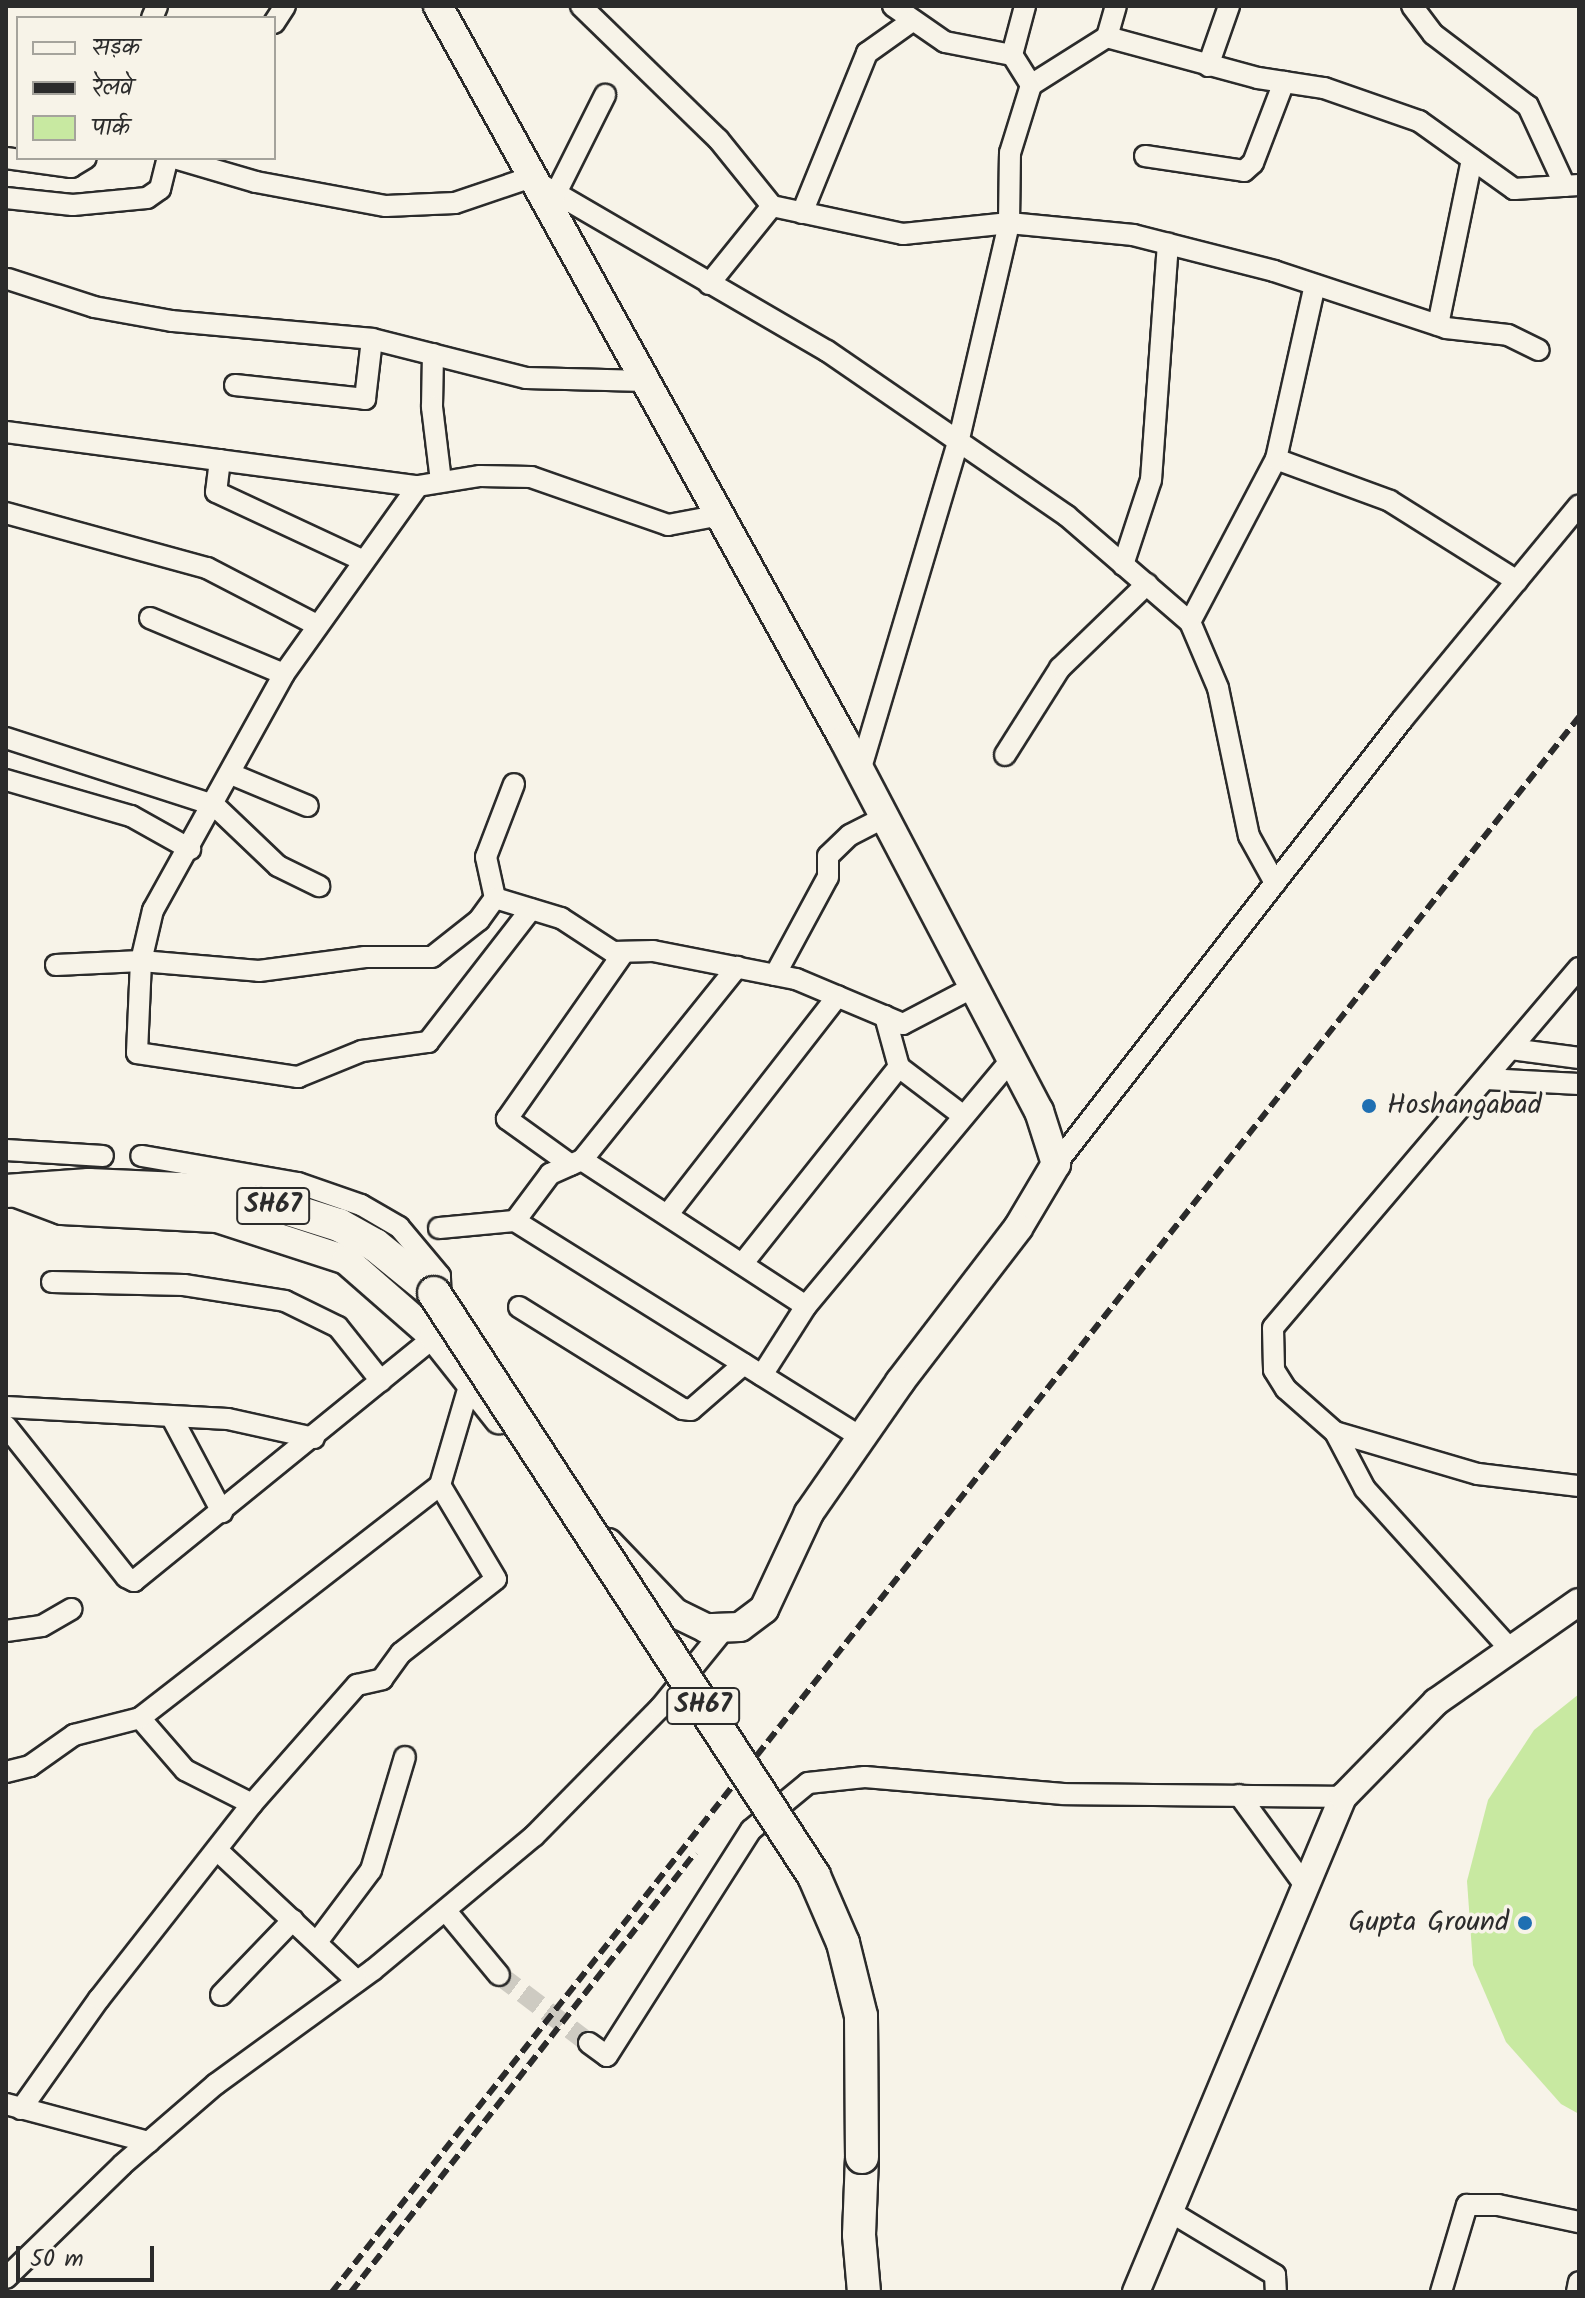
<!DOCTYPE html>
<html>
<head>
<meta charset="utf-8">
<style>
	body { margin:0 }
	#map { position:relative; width:1585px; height:2298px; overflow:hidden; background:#f7f3e8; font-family:Kalam,"Playpen Sans Deva",sans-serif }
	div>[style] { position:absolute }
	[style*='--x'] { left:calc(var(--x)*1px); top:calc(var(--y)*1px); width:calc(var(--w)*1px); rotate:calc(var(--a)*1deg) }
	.green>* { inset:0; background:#c8e9a1 }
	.minor-tunnel>* { height:20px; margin-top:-10px; transform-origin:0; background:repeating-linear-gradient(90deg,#cecbc2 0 20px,transparent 0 30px) }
	.roads { filter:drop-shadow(2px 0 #2b2b2b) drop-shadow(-2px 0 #2b2b2b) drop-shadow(0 2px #2b2b2b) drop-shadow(0 -2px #2b2b2b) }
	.minor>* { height:20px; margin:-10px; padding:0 10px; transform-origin:10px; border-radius:10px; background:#f7f3e8 }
	.tertiary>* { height:26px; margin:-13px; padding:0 13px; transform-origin:13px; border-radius:13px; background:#f7f3e8 }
	.secondary>* { height:28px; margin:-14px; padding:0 14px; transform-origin:14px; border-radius:14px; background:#f7f3e8 }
	.primary>* { height:32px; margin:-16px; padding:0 16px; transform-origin:16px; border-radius:16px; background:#f7f3e8 }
	.rail>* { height:6px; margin-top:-3px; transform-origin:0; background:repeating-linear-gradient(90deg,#2b2b2b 0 12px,transparent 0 18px) }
	.bridges { filter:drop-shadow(2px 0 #2b2b2b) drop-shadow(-2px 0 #2b2b2b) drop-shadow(0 2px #2b2b2b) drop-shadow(0 -2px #2b2b2b) }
	.primary-bridge>* { height:32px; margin:-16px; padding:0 16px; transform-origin:16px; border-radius:16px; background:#f7f3e8 }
	.dots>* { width:22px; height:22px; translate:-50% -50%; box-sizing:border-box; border:4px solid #f7f3e8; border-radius:50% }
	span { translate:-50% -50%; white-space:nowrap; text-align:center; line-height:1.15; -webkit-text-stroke:7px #f7f3e8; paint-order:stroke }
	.shield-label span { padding:2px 6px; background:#f7f3e8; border:2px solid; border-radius:6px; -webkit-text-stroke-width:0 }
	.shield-label { font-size:26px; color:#2b2b2b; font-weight:700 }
	.poi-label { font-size:28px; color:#2b2b2b }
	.left { translate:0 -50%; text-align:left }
	.right { translate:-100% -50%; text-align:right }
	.frame { position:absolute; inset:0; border:8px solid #2b2b2b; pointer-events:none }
	.legend { position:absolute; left:16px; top:16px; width:260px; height:144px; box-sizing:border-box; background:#f7f3e8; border:2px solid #a5a39c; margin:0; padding:10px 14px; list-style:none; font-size:24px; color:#2b2b2b }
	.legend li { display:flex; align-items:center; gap:16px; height:40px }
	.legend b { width:40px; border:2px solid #a5a39c }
	.scale { position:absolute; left:16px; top:2246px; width:138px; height:36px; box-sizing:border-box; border:4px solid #2b2b2b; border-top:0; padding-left:10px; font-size:24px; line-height:28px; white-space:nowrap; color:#2b2b2b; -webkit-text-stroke:6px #f7f3e8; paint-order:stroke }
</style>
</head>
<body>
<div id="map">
	<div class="green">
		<i style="clip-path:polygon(1579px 1694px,1579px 2114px,1561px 2104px,1506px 2042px,1473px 1965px,1467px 1881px,1488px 1800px,1534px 1730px)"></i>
	</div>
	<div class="minor-tunnel">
		<i style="--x:499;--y:1975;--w:113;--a:37.1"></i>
	</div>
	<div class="roads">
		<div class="minor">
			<i style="--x:581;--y:6;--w:191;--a:44.2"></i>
			<i style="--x:718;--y:139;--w:86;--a:51.1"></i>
			<i style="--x:772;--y:206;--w:134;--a:12.1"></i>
			<i style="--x:903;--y:234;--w:107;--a:-5.9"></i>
			<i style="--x:1009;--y:223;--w:125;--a:5.5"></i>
			<i style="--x:1133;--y:235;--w:146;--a:14.3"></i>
			<i style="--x:1274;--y:271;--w:181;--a:18.3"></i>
			<i style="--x:1446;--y:328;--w:62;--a:6.4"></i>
			<i style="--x:1508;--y:335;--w:34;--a:26"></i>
			<i style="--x:893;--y:6;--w:63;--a:34.7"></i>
			<i style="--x:945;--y:42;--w:68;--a:11"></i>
			<i style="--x:1412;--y:6;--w:35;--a:53"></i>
			<i style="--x:1433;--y:34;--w:119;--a:37.2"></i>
			<i style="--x:1528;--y:106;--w:88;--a:65.2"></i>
			<i style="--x:152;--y:18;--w:13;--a:-67"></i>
			<i style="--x:274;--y:23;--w:20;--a:-57"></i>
			<i style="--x:1107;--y:37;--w:32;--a:-74"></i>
			<i style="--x:1208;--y:66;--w:64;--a:-70.7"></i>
			<i style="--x:1031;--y:85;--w:90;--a:-32.3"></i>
			<i style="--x:1107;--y:37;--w:156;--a:15.2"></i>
			<i style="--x:1258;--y:78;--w:67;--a:8.6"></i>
			<i style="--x:1324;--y:88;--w:101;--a:19.2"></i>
			<i style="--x:1419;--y:121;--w:117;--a:35.6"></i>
			<i style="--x:1514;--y:189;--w:65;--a:-3.5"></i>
			<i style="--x:1145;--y:156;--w:100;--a:8.6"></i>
			<i style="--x:1244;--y:171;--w:12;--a:-42"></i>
			<i style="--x:1253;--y:163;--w:87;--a:-69.1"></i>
			<i style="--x:6;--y:158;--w:66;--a:7.9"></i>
			<i style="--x:71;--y:167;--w:17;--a:-31"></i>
			<i style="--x:174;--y:158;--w:85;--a:16.3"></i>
			<i style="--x:256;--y:182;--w:132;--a:10.5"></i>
			<i style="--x:386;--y:206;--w:69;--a:-2.5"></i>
			<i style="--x:455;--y:203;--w:81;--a:-18.7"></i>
			<i style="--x:535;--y:181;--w:338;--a:30.2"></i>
			<i style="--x:827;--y:351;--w:291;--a:34.5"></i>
			<i style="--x:1067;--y:516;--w:162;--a:40.8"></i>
			<i style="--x:1190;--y:622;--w:72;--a:67"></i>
			<i style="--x:1218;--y:688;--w:151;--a:78.2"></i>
			<i style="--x:1249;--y:836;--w:54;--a:61"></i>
			<i style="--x:556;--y:193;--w:110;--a:-63.4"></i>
			<i style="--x:6;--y:198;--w:67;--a:6"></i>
			<i style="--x:73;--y:205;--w:74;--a:-5.4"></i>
			<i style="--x:147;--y:198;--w:16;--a:-35"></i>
			<i style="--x:160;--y:189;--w:32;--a:-76"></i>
			<i style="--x:802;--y:213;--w:173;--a:-67.9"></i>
			<i style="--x:867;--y:53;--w:55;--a:-35.4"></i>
			<i style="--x:8;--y:279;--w:90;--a:18"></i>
			<i style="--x:94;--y:307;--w:79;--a:10.2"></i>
			<i style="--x:172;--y:321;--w:201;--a:5.1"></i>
			<i style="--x:372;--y:339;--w:159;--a:14.2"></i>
			<i style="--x:526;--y:378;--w:120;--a:1.4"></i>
			<i style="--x:709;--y:284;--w:100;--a:-51.1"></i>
			<i style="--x:1438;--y:325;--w:169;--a:-78.4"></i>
			<i style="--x:433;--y:354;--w:53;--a:91.1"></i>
			<i style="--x:432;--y:407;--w:75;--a:83.1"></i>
			<i style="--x:235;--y:385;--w:131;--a:6.1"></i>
			<i style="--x:365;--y:399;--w:60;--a:-83.3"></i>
			<i style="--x:6;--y:432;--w:416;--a:7.5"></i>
			<i style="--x:418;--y:486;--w:63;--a:-9.2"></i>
			<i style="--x:480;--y:476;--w:51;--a:1.1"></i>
			<i style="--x:531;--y:477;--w:145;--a:19.3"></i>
			<i style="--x:668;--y:525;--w:54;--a:-10.7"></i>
			<i style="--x:1276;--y:459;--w:121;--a:20.2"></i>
			<i style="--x:1390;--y:501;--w:150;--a:32.2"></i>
			<i style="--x:220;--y:460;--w:32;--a:97"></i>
			<i style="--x:216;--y:492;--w:161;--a:25"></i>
			<i style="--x:418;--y:486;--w:231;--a:125.5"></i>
			<i style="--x:284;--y:674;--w:270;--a:119"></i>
			<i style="--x:153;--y:910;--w:52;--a:103.2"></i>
			<i style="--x:141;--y:961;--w:92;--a:92.5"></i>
			<i style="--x:137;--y:1053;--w:163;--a:8.5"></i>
			<i style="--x:298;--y:1077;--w:69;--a:-22.1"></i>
			<i style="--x:362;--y:1051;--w:67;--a:-7.8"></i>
			<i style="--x:428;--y:1042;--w:168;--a:-52.2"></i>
			<i style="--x:6;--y:513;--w:208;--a:15.3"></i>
			<i style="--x:207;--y:568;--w:124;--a:27.4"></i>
			<i style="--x:1123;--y:565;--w:89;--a:-71.8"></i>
			<i style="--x:1151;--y:480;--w:237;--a:-85.9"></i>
			<i style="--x:150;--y:618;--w:145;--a:22.7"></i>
			<i style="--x:1190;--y:622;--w:184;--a:-62.2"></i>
			<i style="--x:1276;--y:459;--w:178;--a:-77.4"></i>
			<i style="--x:6;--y:738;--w:219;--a:17.9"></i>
			<i style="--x:214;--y:805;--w:88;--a:43.6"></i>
			<i style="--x:278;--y:866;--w:46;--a:26"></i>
			<i style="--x:1005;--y:755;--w:103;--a:-57.7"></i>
			<i style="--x:1060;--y:668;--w:121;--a:-44"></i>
			<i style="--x:860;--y:771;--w:342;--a:-73.4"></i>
			<i style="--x:958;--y:443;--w:226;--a:-76.9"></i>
			<i style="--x:1009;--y:223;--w:70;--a:-89.2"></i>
			<i style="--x:1010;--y:153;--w:71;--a:-72.8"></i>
			<i style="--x:1031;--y:85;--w:36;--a:-122"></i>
			<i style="--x:1012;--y:55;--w:51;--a:-75.1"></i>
			<i style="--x:231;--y:774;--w:83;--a:22.6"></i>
			<i style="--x:6;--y:780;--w:130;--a:16.1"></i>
			<i style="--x:131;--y:816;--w:68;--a:29.2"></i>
			<i style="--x:495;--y:898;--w:42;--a:-102.4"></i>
			<i style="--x:486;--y:857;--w:78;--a:-69"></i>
			<i style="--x:56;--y:965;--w:85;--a:-2.7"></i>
			<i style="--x:141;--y:961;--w:118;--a:4.8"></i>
			<i style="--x:259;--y:971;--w:107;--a:-7.5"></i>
			<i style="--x:365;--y:957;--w:67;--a:0"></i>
			<i style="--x:432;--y:957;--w:60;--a:-38.2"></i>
			<i style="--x:479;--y:920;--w:27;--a:-54"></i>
			<i style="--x:495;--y:898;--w:69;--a:16.9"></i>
			<i style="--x:561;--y:918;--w:62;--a:33.2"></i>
			<i style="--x:613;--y:952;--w:40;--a:-1.4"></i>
			<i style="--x:653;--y:951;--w:146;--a:11.1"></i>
			<i style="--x:796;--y:979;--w:116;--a:22.8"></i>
			<i style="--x:903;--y:1024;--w:78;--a:-27.6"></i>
			<i style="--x:1579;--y:968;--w:472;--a:130.4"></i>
			<i style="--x:1273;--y:1328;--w:42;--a:88.6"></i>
			<i style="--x:1274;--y:1370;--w:22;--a:58"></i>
			<i style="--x:1286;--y:1389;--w:65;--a:41.3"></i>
			<i style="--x:1335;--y:1432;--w:149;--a:16.4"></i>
			<i style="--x:1478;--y:1474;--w:102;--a:6.8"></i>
			<i style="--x:775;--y:975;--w:111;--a:-61.6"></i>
			<i style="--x:828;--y:877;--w:21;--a:-90"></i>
			<i style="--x:828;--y:856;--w:30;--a:-44"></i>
			<i style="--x:850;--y:835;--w:37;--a:-27"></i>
			<i style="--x:1511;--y:1049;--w:69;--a:7.5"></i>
			<i style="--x:899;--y:1067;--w:78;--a:37.2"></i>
			<i style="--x:1486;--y:1079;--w:93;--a:3.1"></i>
			<i style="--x:6;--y:1150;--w:97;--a:3.5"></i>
			<i style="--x:582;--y:1160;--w:267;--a:33.1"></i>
			<i style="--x:806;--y:1306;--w:82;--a:122.5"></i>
			<i style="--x:1056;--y:1164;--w:563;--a:-52.07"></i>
			<i style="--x:1402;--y:720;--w:278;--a:-50.5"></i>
			<i style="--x:571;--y:1165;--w:79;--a:-144.3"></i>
			<i style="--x:507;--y:1119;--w:204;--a:-55"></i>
			<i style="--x:668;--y:1214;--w:276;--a:-52.1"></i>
			<i style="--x:515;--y:1221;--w:59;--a:-53.3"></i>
			<i style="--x:550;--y:1174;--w:35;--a:-24"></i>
			<i style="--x:582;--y:1160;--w:248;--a:-51.2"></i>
			<i style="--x:439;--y:1228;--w:76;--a:-5.3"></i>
			<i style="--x:515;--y:1221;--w:408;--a:32"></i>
			<i style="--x:743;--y:1263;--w:251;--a:-51.5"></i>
			<i style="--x:899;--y:1067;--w:53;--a:-105.4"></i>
			<i style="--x:52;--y:1282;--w:132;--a:1.3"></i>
			<i style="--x:184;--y:1285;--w:102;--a:9"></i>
			<i style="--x:285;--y:1301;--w:59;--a:26.1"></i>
			<i style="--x:338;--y:1327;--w:69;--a:51.5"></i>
			<i style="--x:806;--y:1306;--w:320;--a:-50.2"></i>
			<i style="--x:519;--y:1307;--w:193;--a:31.9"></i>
			<i style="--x:683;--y:1409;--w:8;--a:7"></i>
			<i style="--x:691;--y:1410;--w:70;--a:-41"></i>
			<i style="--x:6;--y:1407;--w:222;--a:3.1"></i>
			<i style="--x:228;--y:1419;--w:88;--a:12.5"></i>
			<i style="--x:171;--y:1416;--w:109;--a:62"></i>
			<i style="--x:6;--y:1426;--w:193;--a:51.5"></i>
			<i style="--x:126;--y:1577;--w:9;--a:27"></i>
			<i style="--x:134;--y:1581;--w:387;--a:-39.1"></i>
			<i style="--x:434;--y:1337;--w:20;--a:-70"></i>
			<i style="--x:441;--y:1318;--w:42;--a:-91.4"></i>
			<i style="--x:440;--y:1276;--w:64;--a:-129.9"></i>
			<i style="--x:399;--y:1227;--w:44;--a:-149.9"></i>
			<i style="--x:361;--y:1205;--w:67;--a:-160.8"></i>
			<i style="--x:298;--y:1183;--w:159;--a:-170.2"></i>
			<i style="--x:1335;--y:1432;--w:64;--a:62.2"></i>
			<i style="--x:1365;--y:1489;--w:217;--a:47.8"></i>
			<i style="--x:6;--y:1631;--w:36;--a:-8"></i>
			<i style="--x:42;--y:1626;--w:34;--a:-30"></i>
			<i style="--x:140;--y:1718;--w:69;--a:49.1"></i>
			<i style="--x:185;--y:1770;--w:75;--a:26.9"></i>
			<i style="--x:6;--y:1772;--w:25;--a:-14"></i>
			<i style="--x:30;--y:1766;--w:54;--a:-35.2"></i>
			<i style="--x:74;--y:1735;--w:68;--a:-14.4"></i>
			<i style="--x:140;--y:1718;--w:380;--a:-37.8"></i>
			<i style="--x:1239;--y:1795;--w:110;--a:53.9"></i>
			<i style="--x:217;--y:1850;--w:192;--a:43.1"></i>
			<i style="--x:446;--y:1911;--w:83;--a:50.4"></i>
			<i style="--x:317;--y:1942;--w:90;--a:-53.1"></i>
			<i style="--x:371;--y:1870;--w:118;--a:-73.3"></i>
			<i style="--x:221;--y:1995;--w:104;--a:-46.2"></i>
			<i style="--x:589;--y:2043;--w:22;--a:36"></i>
			<i style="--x:607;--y:2056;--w:268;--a:-57.5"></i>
			<i style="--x:751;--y:1830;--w:74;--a:-39.5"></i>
			<i style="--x:808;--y:1783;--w:57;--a:-6"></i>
			<i style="--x:865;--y:1777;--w:199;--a:4.9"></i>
			<i style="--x:1063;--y:1794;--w:280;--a:0.6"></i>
			<i style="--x:6;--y:2104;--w:148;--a:14.9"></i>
			<i style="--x:21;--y:2109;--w:135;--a:-54.7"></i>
			<i style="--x:99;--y:1999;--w:248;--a:-51.9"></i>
			<i style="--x:252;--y:1804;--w:159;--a:-48.6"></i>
			<i style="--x:357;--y:1685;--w:26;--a:-13"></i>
			<i style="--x:382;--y:1679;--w:32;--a:-54"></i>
			<i style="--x:401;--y:1653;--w:120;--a:-37.9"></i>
			<i style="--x:496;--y:1579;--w:109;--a:-120.8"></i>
			<i style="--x:440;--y:1485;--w:109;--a:-73.6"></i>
			<i style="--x:1169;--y:2211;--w:124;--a:31.1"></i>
			<i style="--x:1275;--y:2275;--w:17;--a:87"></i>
			<i style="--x:6;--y:2278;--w:162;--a:-44.2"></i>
			<i style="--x:122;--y:2165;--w:124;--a:-40.8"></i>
			<i style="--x:216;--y:2084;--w:194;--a:-36"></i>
			<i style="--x:373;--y:1970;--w:209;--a:-39.8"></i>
			<i style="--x:534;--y:1836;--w:180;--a:-45.5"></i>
			<i style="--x:660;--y:1708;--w:103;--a:-50.9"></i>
			<i style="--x:1441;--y:2292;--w:91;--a:-73.4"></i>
			<i style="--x:1467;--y:2205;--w:31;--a:0"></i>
			<i style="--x:1498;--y:2205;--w:83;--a:11.9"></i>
			<i style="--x:1577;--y:2292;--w:10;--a:-79"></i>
		</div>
		<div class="tertiary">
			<i style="--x:1136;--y:2292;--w:537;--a:-67.31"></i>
			<i style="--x:1343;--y:1797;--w:133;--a:-45.6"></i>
			<i style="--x:1436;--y:1702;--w:174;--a:-35"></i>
		</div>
		<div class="secondary">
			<i style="--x:438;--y:6;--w:839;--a:61.05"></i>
			<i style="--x:844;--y:740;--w:419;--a:62.3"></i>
			<i style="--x:1039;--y:1111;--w:56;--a:72.2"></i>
			<i style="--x:1056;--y:1164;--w:74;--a:120.7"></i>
			<i style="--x:1018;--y:1228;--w:194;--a:127.5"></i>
			<i style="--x:900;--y:1382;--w:160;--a:124.8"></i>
			<i style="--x:809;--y:1513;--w:106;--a:115.1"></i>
			<i style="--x:764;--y:1609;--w:30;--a:143"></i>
			<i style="--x:740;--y:1627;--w:34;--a:178"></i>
			<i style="--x:706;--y:1628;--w:34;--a:-154"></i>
			<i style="--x:675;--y:1613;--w:97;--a:-133.7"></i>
			<i style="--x:11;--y:1191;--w:54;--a:20.4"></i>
			<i style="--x:62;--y:1210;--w:155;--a:3"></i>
			<i style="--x:217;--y:1218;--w:136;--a:18"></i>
			<i style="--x:346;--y:1260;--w:117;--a:41.2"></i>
			<i style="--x:434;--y:1337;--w:105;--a:51.6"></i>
		</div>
		<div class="primary">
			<i style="--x:6;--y:1191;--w:83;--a:-4.1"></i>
			<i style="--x:89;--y:1185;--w:114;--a:2.5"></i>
			<i style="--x:203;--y:1190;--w:84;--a:12.4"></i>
			<i style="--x:285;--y:1208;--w:57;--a:17.5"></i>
			<i style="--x:339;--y:1225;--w:41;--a:29.1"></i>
			<i style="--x:375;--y:1245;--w:76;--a:39.1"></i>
			<i style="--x:862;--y:2157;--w:78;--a:92.2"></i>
			<i style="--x:859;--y:2235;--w:57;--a:85"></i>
		</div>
	</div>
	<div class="rail">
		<i style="--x:332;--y:2292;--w:2009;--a:-51.63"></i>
		<i style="--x:351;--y:2292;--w:558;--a:-51.92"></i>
	</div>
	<div class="bridges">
		<div class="primary-bridge">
			<i style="--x:434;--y:1293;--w:696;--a:56.9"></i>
			<i style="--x:814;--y:1876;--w:73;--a:66.6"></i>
			<i style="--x:843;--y:1943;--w:75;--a:76.1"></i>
			<i style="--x:861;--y:2016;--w:141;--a:89.6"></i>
		</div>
	</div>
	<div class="dots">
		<i style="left:1369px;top:1106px;background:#1f6fb2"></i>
		<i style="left:1525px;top:1923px;background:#1f6fb2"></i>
	</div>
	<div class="shield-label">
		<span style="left:273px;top:1206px">SH67</span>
		<span style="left:703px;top:1706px">SH67</span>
	</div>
	<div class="poi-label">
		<span class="left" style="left:1387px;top:1106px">Hoshangabad</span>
		<span class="right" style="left:1509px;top:1923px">Gupta Ground</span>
	</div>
	<div class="frame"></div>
	<ul class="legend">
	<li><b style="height:10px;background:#f7f3e8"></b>सड़क</li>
	<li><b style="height:10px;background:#2b2b2b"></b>रेलवे</li>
	<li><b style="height:22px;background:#c8e9a1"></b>पार्क</li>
	</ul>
	<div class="scale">50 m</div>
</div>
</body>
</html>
